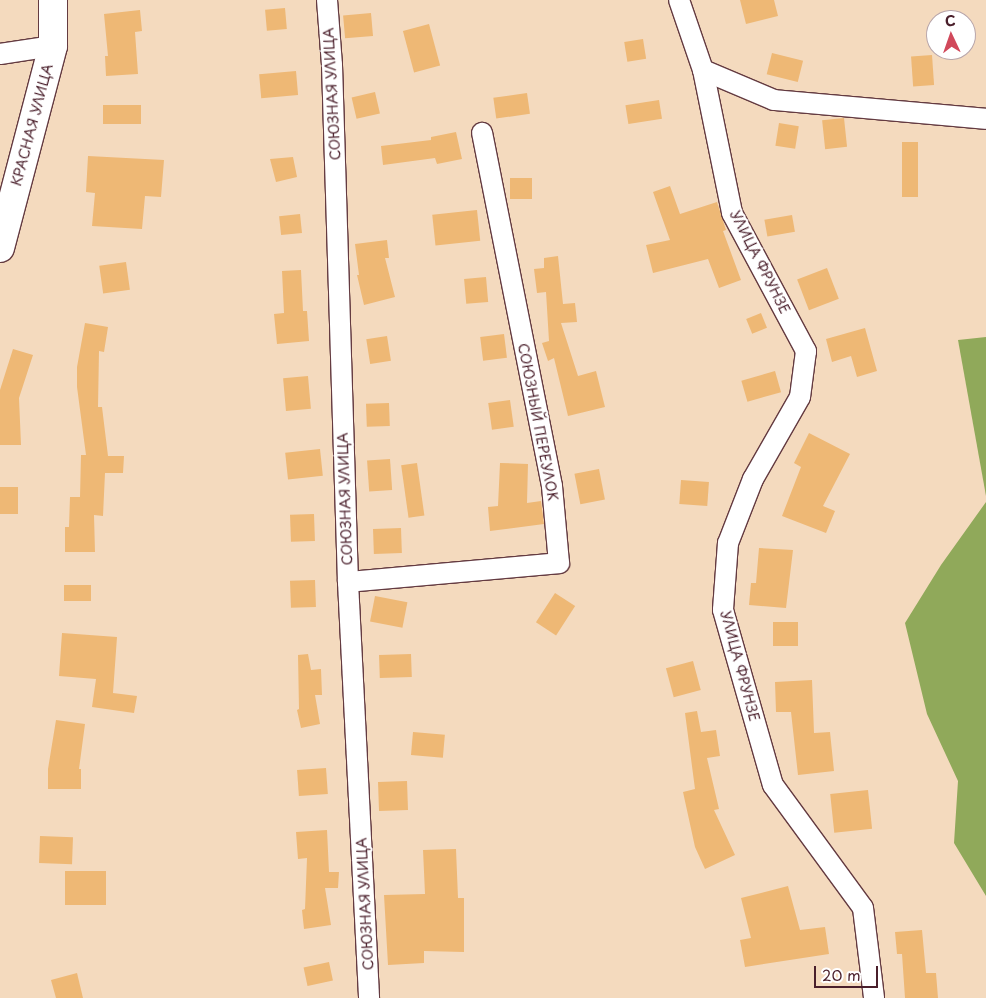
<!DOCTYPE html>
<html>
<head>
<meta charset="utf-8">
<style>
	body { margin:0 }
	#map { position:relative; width:986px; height:998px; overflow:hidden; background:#f4dabe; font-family:"Playpen Sans",sans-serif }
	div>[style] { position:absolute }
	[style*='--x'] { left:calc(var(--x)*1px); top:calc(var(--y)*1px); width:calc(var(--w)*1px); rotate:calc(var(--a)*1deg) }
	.forest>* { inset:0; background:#90a95a }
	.building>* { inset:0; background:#eeb875; transform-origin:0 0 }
	.roads { filter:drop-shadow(1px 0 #643b41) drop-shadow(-1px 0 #643b41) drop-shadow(0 1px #643b41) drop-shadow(0 -1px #643b41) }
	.street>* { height:20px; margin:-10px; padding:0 10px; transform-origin:10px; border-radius:10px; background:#fff }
	.secondary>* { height:28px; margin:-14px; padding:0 14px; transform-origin:14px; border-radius:14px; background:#fff }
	span { translate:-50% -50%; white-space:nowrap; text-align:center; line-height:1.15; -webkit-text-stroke:4px #fff; paint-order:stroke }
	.street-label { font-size:14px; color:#4a1f2b }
	.north { position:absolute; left:926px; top:10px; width:50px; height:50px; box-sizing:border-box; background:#fff; border:1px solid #b7a5aa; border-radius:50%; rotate:357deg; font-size:14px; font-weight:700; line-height:20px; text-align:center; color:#4a1f2b }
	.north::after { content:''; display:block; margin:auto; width:18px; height:22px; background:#d1495b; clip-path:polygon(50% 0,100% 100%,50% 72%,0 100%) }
	.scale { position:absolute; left:814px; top:966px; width:64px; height:22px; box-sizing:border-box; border:2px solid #4a1f2b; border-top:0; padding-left:6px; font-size:15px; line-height:18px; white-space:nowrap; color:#4a1f2b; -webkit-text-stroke:4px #fff; paint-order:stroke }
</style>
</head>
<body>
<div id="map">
	<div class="forest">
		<i style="clip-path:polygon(986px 337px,986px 496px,958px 340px)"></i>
		<i style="clip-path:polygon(986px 502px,986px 896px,954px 843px,958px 781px,927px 714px,905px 623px,941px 565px)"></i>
	</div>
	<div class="building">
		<i style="clip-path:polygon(740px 0,774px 0,778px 16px,746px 24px)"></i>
		<i style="left:285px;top:8px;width:21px;height:20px;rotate:85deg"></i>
		<i style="clip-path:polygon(140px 10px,142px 31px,135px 32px,138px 74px,106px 76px,105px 56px,108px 56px,104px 14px)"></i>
		<i style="left:371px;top:13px;width:23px;height:28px;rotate:85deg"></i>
		<i style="left:429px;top:24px;width:43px;height:27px;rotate:75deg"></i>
		<i style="left:643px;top:39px;width:20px;height:19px;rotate:81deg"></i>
		<i style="left:772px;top:53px;width:32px;height:22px;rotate:14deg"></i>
		<i style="left:932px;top:55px;width:30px;height:21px;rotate:86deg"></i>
		<i style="left:296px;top:71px;width:24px;height:37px;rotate:85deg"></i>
		<i style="left:375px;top:92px;width:22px;height:24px;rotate:77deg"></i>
		<i style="left:527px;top:93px;width:21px;height:34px;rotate:82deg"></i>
		<i style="left:659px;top:100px;width:19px;height:34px;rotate:81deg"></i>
		<i style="left:103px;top:105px;width:38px;height:19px"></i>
		<i style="left:844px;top:118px;width:29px;height:22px;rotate:84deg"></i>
		<i style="left:779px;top:123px;width:20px;height:23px;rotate:9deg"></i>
		<i style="clip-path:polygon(456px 132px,462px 159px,437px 164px,435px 158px,383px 165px,381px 146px,431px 140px,431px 137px)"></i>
		<i style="left:902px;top:142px;width:16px;height:55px"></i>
		<i style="clip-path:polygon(88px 156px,164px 160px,161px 197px,145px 196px,142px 229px,92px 226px,95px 193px,86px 192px)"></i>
		<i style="clip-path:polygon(293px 157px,297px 177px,276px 182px,270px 159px)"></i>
		<i style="left:510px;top:178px;width:22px;height:21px"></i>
		<i style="clip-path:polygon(670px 186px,680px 214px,717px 202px,726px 230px,723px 231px,741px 280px,719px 288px,708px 259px,653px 273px,646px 245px,670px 240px,653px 192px)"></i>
		<i style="left:477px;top:210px;width:31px;height:45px;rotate:84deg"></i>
		<i style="left:300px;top:214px;width:19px;height:21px;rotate:84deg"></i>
		<i style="left:792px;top:215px;width:17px;height:28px;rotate:80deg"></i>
		<i style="clip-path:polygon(387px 240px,389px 258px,385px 258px,395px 297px,364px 305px,357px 275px,359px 275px,355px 244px)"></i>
		<i style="clip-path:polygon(558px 256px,563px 304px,575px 303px,577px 322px,561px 323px,578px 376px,596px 371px,605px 407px,568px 416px,554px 358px,548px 361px,542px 343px,549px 341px,546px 292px,537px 293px,534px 269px,544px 268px,544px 258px)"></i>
		<i style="left:126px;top:262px;width:28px;height:27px;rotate:82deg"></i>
		<i style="left:827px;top:268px;width:33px;height:32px;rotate:69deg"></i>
		<i style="clip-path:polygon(301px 270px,303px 311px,307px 311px,309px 341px,277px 344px,274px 314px,284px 313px,282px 271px)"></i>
		<i style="left:486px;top:277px;width:25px;height:22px;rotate:85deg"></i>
		<i style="left:761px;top:313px;width:16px;height:16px;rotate:68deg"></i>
		<i style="clip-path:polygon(85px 323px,108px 327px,104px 352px,99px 351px,98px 407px,102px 407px,108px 456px,124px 456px,123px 473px,105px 473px,103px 516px,94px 515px,95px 552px,65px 552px,65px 527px,69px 527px,70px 497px,80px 497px,81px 455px,86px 455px,77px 387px,77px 367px)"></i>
		<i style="clip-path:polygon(865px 328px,877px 371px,857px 377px,851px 356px,832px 362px,826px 339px)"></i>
		<i style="left:504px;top:334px;width:24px;height:24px;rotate:83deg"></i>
		<i style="left:387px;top:336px;width:25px;height:21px;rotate:81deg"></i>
		<i style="clip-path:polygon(13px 349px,33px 355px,19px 398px,21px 445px,0 445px,0 390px)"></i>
		<i style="left:775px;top:371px;width:22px;height:35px;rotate:74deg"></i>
		<i style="left:308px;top:376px;width:33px;height:25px;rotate:85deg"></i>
		<i style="left:510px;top:400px;width:27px;height:22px;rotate:82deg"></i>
		<i style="left:389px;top:403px;width:23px;height:23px;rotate:88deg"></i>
		<i style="clip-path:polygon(809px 433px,850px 454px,823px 506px,835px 511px,826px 533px,782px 516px,801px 467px,794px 463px)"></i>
		<i style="left:320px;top:449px;width:27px;height:35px;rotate:84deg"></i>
		<i style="left:390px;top:459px;width:31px;height:23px;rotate:86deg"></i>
		<i style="left:417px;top:463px;width:53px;height:16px;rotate:82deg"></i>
		<i style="clip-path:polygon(500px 463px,528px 464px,527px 503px,541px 501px,544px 524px,490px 531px,488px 507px,498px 506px)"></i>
		<i style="left:599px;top:469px;width:31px;height:25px;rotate:79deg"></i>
		<i style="left:681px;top:480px;width:28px;height:24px;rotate:4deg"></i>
		<i style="left:0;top:487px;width:18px;height:27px"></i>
		<i style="left:314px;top:514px;width:27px;height:24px;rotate:88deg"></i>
		<i style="left:401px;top:528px;width:25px;height:28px;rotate:88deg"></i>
		<i style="clip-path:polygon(759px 548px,793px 550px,786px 608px,749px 605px,751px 583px,756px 583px)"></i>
		<i style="left:315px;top:580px;width:27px;height:25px;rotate:88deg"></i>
		<i style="left:64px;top:585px;width:27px;height:16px"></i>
		<i style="left:555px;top:593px;width:24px;height:35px;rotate:33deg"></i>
		<i style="left:375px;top:596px;width:33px;height:26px;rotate:11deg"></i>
		<i style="left:798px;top:622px;width:24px;height:25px;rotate:90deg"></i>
		<i style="clip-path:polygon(62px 633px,117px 637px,113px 693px,137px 696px,134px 713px,92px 707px,96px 679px,59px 676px)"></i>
		<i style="clip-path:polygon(308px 654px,311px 670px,321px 669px,322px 695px,315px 695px,320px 724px,301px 728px,297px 710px,299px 709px,298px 655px)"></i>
		<i style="left:411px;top:654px;width:23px;height:32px;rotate:88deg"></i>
		<i style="left:693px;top:661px;width:30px;height:28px;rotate:75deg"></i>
		<i style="clip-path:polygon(812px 680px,814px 733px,830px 732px,834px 771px,798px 775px,791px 712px,776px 712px,775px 682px)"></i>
		<i style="clip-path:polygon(697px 711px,701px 732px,716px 730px,720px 756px,707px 758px,719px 809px,714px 810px,735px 855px,705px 869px,695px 847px,683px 792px,695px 789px,685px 713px)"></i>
		<i style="clip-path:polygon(56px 720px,85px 724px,79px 769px,81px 769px,81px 789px,48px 789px,48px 769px)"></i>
		<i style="left:413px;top:732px;width:32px;height:23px;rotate:5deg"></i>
		<i style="left:326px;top:768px;width:26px;height:29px;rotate:86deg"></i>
		<i style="left:407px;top:781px;width:29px;height:29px;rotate:88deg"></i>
		<i style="left:868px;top:790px;width:39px;height:38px;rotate:84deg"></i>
		<i style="clip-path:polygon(327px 830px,329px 872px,339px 872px,338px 888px,325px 888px,331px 925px,304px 929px,302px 910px,305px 909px,307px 858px,298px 859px,296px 832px)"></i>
		<i style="left:40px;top:836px;width:33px;height:27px;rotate:2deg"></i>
		<i style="clip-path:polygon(456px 849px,458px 898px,464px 898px,464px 952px,424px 951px,424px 963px,388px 965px,384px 895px,425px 894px,423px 850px)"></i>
		<i style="left:106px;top:871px;width:34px;height:41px;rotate:90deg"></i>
		<i style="clip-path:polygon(788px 886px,800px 930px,825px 927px,829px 954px,745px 967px,740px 940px,751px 938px,741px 898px)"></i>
		<i style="clip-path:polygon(922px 930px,926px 973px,936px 973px,938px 998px,905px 998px,902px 954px,897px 954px,895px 932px)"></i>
		<i style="left:329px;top:962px;width:19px;height:26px;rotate:78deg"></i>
		<i style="clip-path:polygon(77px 973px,83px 998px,56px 998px,51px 980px)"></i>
	</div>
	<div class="roads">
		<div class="street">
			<i style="--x:327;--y:0;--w:65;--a:85.6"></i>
			<i style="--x:332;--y:65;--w:517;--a:88.23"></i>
			<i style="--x:348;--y:582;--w:417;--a:87.1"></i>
			<i style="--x:679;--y:0;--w:74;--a:71.1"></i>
			<i style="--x:703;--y:70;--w:146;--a:78.5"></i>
			<i style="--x:732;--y:213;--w:157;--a:61.8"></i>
			<i style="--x:806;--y:351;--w:46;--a:97.4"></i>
			<i style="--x:800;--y:397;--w:95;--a:119.8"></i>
			<i style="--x:753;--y:479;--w:69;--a:111.3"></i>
			<i style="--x:728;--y:543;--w:67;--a:94.3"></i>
			<i style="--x:723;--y:610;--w:182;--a:74.1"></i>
			<i style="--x:773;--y:785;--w:152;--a:53.8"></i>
			<i style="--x:863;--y:908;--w:91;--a:83"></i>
			<i style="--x:0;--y:54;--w:54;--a:-8.6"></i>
			<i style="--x:703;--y:70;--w:77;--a:22.9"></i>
			<i style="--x:774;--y:100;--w:213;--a:5.1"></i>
			<i style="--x:348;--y:582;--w:212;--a:-5.1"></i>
			<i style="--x:559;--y:563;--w:77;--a:-95.2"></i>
			<i style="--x:552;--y:486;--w:360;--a:-101.2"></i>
		</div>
		<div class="secondary">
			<i style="--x:0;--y:248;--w:209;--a:-75.3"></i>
			<i style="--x:53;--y:46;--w:46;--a:-90"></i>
		</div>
	</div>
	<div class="street-label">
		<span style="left:332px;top:94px;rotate:-93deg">СОЮЗНАЯ УЛИЦА</span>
		<span style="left:32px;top:125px;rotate:-75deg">КРАСНАЯ УЛИЦА</span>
		<span style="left:760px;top:262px;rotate:63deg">УЛИЦА ФРУНЗЕ</span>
		<span style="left:538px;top:422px;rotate:79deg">СОЮЗНЫЙ ПЕРЕУЛОК</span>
		<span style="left:345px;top:499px;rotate:-92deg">СОЮЗНАЯ УЛИЦА</span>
		<span style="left:740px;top:666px;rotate:75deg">УЛИЦА ФРУНЗЕ</span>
		<span style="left:365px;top:904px;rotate:-93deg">СОЮЗНАЯ УЛИЦА</span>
	</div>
	<div class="north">С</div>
	<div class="scale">20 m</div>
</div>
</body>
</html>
